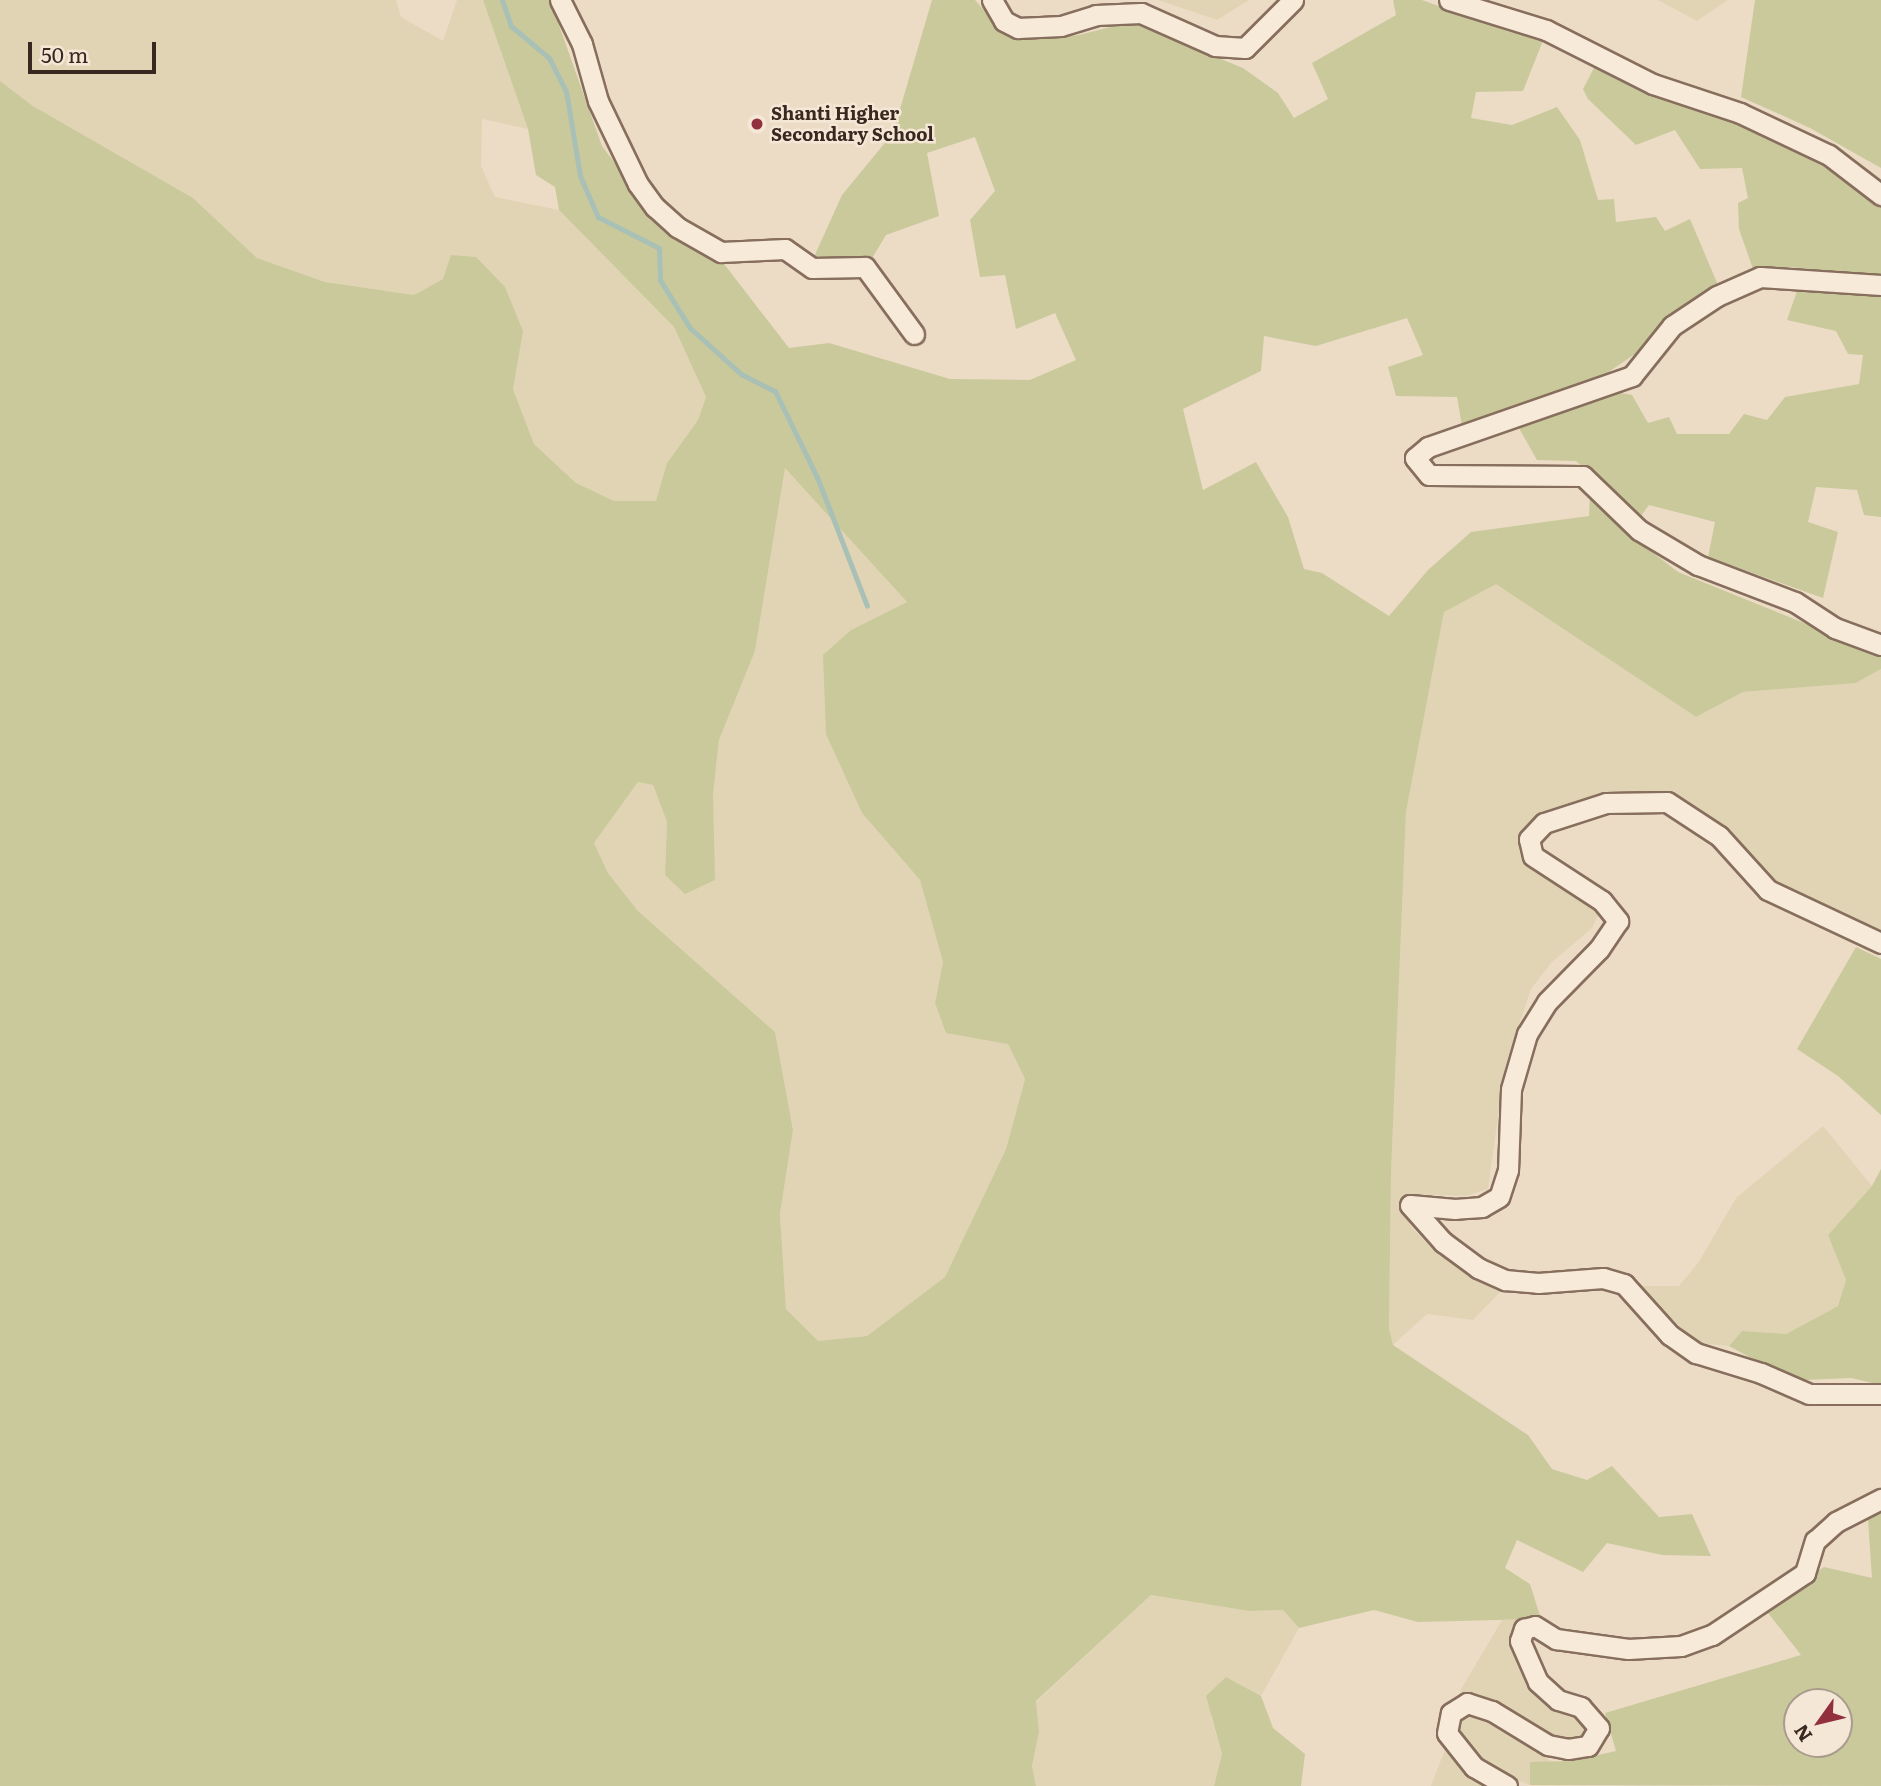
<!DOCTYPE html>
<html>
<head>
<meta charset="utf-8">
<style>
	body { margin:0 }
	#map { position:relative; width:1881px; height:1786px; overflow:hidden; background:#ecdcc6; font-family:Literata,serif }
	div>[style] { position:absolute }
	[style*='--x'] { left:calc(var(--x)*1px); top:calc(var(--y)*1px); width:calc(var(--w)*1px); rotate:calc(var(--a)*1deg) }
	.farmland>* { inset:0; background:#e1d4b4 }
	.green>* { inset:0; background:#cac99b }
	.stream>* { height:5px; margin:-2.5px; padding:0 2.5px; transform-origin:2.5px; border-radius:2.5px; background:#a8c0b6 }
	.roads { filter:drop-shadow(2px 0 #876e5d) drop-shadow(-2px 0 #876e5d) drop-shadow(0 2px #876e5d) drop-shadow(0 -2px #876e5d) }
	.street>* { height:19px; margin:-9.5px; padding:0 9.5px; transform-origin:9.5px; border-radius:9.5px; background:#f7ead9 }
	.dots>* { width:19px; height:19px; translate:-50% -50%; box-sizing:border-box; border:4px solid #f4e7d6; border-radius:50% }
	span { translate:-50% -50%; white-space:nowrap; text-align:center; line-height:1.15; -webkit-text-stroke:5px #f4e7d6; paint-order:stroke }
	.poi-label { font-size:18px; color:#382820; font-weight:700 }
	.left { translate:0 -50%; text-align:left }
	.north { position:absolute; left:1783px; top:1688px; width:70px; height:70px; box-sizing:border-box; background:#f4e7d6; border:2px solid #a99b8d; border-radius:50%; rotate:236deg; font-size:19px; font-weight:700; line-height:28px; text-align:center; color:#382820 }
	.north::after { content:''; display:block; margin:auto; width:24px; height:32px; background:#92303d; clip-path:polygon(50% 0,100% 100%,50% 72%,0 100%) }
	.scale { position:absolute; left:28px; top:42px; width:128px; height:32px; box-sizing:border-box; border:4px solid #382820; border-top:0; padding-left:9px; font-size:21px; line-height:24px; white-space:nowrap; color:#382820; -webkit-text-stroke:5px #f4e7d6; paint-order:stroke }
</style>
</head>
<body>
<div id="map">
	<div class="farmland">
		<i style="clip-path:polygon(0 0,396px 0,401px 17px,443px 41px,457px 0,483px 0,528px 129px,482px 119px,481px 166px,495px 197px,559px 210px,674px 327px,706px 397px,698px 420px,667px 463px,657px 501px,614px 501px,576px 483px,534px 444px,513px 389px,522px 331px,443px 279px,414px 295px,325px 282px,257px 258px,193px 198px,33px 106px,0 81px)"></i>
		<i style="clip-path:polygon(1158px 0,1249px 0,1217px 20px)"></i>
		<i style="clip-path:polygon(1658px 0,1728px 0,1697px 21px)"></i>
		<i style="clip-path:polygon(785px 467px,907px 602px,851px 630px,862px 813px,920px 880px,943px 962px,935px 1003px,1008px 1044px,1025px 1079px,1006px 1149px,945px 1277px,867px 1336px,817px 1341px,786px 1309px,780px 1214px,793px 1130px,775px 1032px,638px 911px,608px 873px,594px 843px,638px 782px,653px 785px,667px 822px,665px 875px,713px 795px,719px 740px,755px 651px)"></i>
		<i style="clip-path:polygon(1496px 583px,1696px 717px,1743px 692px,1856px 683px,1881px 669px,1881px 931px,1772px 881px,1699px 809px,1666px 793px,1611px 795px,1521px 846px,1530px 867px,1600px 911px,1592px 928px,1551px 963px,1531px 989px,1505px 1067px,1488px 1189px,1466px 1196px,1408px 1194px,1401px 1208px,1413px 1229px,1439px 1255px,1504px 1288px,1473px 1320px,1427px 1314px,1393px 1345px,1389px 1328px,1391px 1173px,1406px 812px,1444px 612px)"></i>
		<i style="clip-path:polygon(1823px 1126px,1872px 1186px,1828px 1235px,1846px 1280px,1838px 1306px,1786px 1334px,1742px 1331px,1729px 1346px,1697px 1343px,1639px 1286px,1679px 1286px,1698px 1263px,1736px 1198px)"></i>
		<i style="clip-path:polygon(1151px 1595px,1249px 1611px,1283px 1610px,1299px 1628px,1261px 1696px,1226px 1677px,1211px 1717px,1222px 1754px,1214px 1786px,1036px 1786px,1032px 1766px,1039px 1732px,1036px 1702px)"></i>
		<i style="clip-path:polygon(1502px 1620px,1517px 1620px,1514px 1655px,1533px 1687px,1589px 1723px,1586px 1735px,1572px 1743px,1543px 1738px,1460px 1691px)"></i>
		<i style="clip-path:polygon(1469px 1712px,1553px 1762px,1530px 1763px,1530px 1785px,1493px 1771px,1465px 1749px,1456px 1735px,1462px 1718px)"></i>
		<i style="clip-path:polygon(1446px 1747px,1482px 1779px,1494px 1786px,1431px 1786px)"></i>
	</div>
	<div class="green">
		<i style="clip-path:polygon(evenodd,483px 0,550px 0,602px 146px,667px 233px,721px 260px,789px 348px,829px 343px,950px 379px,1030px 380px,1076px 360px,1055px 313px,1016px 329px,1005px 275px,980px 277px,970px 220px,995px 191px,975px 137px,927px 153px,939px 216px,886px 235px,863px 273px,814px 257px,842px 195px,893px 133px,932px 0,975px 0,1003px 32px,1031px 39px,1079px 35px,1130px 22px,1243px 68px,1278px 93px,1294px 118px,1328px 99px,1312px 63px,1396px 15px,1393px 0,1422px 0,1510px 32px,1544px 38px,1523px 91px,1476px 92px,1471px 118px,1512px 125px,1557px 107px,1580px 140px,1598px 200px,1614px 199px,1616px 222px,1656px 217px,1665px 231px,1690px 219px,1718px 285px,1666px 316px,1638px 352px,1604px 375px,1462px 426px,1457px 397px,1396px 396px,1388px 367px,1423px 355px,1407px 318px,1316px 346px,1264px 336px,1261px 371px,1183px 409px,1203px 490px,1256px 462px,1288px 517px,1304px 569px,1322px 573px,1389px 616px,1428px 570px,1471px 532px,1589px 516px,1590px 494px,1634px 538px,1678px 572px,1881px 654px,1881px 669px,1856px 683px,1743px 692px,1696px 717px,1496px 584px,1444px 612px,1406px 812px,1391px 1173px,1389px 1328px,1393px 1345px,1528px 1435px,1552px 1469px,1587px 1480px,1612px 1466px,1659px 1517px,1692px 1514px,1711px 1556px,1662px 1555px,1607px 1543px,1583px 1572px,1517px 1540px,1505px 1568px,1530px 1584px,1541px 1619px,1418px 1622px,1374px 1610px,1299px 1628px,1283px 1610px,1249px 1611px,1151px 1595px,1036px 1701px,1039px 1732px,1032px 1766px,1036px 1786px,0 1786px,0 81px,33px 106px,193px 198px,257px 258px,325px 282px,414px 295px,443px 279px,451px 255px,476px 257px,505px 287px,523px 331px,513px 389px,534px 444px,576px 483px,614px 501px,656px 501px,667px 463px,698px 420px,706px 397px,674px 327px,559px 210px,555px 187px,536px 175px,528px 129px,483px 0,785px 468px,907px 602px,851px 630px,823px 655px,826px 734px,862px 813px,920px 880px,943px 962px,935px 1003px,946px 1033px,1008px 1044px,1025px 1079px,1006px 1149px,945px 1277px,867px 1336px,818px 1341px,786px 1309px,780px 1214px,793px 1130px,775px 1032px,638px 911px,608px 873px,594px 843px,638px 782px,653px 785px,667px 822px,665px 875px,685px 894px,715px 880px,713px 795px,719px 740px,755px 651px,785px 468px)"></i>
		<i style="clip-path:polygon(1755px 0,1881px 0,1881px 168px,1810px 128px,1741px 97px)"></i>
		<i style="clip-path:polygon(1596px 64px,1729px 117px,1857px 184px,1881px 203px,1881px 276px,1788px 267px,1753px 269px,1739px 229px,1738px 203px,1748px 198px,1742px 168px,1700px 169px,1675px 130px,1636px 145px,1588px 99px,1583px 89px)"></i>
		<i style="clip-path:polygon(1797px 291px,1881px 297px,1881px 517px,1864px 515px,1857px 490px,1816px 487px,1808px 522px,1838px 532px,1823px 598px,1708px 557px,1715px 522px,1649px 505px,1641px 516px,1576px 461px,1537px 460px,1519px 428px,1615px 392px,1632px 395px,1648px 423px,1669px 417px,1677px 434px,1729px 434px,1744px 414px,1767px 420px,1785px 397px,1859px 384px,1863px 355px,1848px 354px,1836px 331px,1787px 320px)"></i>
		<i style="clip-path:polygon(1856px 947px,1881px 959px,1881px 1115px,1838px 1076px,1797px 1049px)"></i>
		<i style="clip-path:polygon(1881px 1169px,1881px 1385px,1851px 1378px,1805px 1380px,1772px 1369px,1729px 1346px,1742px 1331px,1786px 1334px,1838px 1306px,1846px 1280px,1828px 1235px,1872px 1186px)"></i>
		<i style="clip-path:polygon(evenodd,1881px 1513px,1881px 1786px,1530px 1785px,1530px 1762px,1572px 1761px,1616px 1751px,1605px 1713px,1801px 1655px,1765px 1609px,1824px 1567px,1872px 1578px,1868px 1519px,1881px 1513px,1797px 1702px,1839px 1702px,1839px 1744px,1797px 1744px,1797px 1702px)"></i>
		<i style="clip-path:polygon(1226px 1677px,1261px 1696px,1273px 1728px,1305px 1754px,1301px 1786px,1214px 1786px,1222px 1754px,1206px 1696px)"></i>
	</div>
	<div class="stream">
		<i style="--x:502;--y:0;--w:28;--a:71"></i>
		<i style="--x:511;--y:26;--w:50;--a:40.1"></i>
		<i style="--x:549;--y:58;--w:37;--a:63"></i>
		<i style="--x:566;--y:91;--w:86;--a:80.6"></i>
		<i style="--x:580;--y:176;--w:45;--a:66.3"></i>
		<i style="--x:598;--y:217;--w:68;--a:26.9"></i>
		<i style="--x:659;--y:248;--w:32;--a:88"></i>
		<i style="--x:660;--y:280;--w:57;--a:58"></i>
		<i style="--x:690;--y:328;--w:69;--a:42"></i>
		<i style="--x:741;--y:374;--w:38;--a:27"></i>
		<i style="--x:775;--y:391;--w:96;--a:64"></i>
		<i style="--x:817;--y:477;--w:138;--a:68.8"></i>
	</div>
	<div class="roads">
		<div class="street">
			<i style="--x:560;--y:0;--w:49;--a:63.4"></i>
			<i style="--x:582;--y:44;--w:59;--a:74.3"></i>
			<i style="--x:598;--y:101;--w:92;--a:64.3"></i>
			<i style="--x:638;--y:184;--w:29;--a:54"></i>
			<i style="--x:655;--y:207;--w:30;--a:42"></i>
			<i style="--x:677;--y:227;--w:51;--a:29.6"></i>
			<i style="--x:721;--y:252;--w:64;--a:-2.7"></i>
			<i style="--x:785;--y:249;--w:33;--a:35"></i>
			<i style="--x:812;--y:268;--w:53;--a:-1.1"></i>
			<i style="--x:865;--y:267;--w:83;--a:53.8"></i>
			<i style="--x:992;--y:0;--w:24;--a:60"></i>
			<i style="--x:1004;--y:21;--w:16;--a:27"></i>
			<i style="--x:1018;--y:28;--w:43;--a:-2.7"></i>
			<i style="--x:1061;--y:26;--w:37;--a:-17"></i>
			<i style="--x:1096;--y:15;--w:45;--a:-2.5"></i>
			<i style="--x:1141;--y:13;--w:81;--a:24"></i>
			<i style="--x:1215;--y:46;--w:30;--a:4"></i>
			<i style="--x:1245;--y:48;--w:68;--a:-45"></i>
			<i style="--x:1449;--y:0;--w:102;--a:17.2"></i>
			<i style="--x:1546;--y:30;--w:120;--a:26.8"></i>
			<i style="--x:1653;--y:84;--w:92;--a:18.4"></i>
			<i style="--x:1740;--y:113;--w:98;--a:25.3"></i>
			<i style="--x:1829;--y:155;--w:66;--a:37.6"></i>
			<i style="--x:1881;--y:285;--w:121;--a:-176.2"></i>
			<i style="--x:1760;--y:277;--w:47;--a:156.2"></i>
			<i style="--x:1717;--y:296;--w:54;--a:146.3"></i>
			<i style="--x:1672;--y:326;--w:64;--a:128.7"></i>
			<i style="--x:1632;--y:376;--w:216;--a:160.8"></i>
			<i style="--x:1428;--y:447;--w:17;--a:140"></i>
			<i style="--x:1415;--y:458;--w:22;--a:51"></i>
			<i style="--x:1429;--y:475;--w:154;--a:0.4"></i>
			<i style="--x:1583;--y:476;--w:78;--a:44"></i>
			<i style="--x:1639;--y:530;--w:69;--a:30.7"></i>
			<i style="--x:1698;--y:565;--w:104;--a:20.9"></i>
			<i style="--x:1795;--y:602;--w:48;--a:33"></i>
			<i style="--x:1835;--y:628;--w:49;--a:20.3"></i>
			<i style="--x:1881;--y:943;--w:125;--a:-154.9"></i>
			<i style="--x:1768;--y:890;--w:73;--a:-132.2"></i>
			<i style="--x:1719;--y:836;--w:62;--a:-146.8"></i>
			<i style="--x:1667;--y:802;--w:61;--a:179.1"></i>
			<i style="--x:1606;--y:803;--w:65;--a:162.1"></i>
			<i style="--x:1544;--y:823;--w:22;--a:133"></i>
			<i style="--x:1529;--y:839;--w:17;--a:77"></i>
			<i style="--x:1533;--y:856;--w:82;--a:33.1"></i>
			<i style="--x:1602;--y:901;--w:26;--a:51"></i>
			<i style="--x:1618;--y:921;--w:34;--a:124"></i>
			<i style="--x:1599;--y:949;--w:74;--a:134.5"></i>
			<i style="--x:1547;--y:1002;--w:38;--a:122"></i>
			<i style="--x:1527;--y:1034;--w:57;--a:106.2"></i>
			<i style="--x:1511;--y:1089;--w:81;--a:92.1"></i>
			<i style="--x:1508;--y:1170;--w:28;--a:108"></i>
			<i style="--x:1499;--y:1197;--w:20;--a:150"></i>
			<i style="--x:1482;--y:1207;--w:27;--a:176"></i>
			<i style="--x:1455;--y:1209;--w:45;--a:-174.9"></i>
			<i style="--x:1410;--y:1205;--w:50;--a:48.3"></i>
			<i style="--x:1443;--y:1242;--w:44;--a:36.6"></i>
			<i style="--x:1478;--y:1268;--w:30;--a:24"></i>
			<i style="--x:1505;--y:1280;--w:33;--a:5"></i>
			<i style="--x:1538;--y:1283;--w:65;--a:-4.4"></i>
			<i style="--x:1603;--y:1278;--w:22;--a:16"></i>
			<i style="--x:1624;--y:1284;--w:69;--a:48"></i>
			<i style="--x:1670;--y:1335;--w:32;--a:35"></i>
			<i style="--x:1696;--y:1353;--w:68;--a:17.1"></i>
			<i style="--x:1761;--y:1373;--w:52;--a:23.6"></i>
			<i style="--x:1809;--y:1394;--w:72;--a:0"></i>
			<i style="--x:1507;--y:1786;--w:38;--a:-150"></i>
			<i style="--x:1474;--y:1767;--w:43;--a:-128.5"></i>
			<i style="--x:1447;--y:1733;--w:20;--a:-79"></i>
			<i style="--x:1451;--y:1713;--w:19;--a:-32"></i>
			<i style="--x:1467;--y:1703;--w:26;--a:18"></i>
			<i style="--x:1492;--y:1711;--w:66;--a:31.3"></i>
			<i style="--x:1548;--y:1745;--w:20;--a:11"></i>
			<i style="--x:1568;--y:1749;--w:20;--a:-9"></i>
			<i style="--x:1588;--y:1746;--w:21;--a:-59"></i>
			<i style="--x:1599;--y:1728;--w:28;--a:-131"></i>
			<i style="--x:1581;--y:1707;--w:24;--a:-163"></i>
			<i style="--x:1558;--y:1700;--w:27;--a:-138"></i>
			<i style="--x:1538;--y:1682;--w:45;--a:-113.7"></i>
			<i style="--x:1520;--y:1641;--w:13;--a:-72"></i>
			<i style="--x:1524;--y:1629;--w:11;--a:-15"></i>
			<i style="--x:1535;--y:1626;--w:25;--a:32"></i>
			<i style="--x:1556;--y:1639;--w:73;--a:7.9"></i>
			<i style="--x:1628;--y:1649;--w:53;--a:-3.2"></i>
			<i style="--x:1681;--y:1646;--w:33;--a:-20"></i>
			<i style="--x:1712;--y:1635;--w:112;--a:-33.7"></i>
			<i style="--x:1805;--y:1573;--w:34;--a:-73"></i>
			<i style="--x:1815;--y:1541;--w:28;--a:-42"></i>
			<i style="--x:1836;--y:1522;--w:51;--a:-27.1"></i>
		</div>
	</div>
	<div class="dots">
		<i style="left:757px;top:124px;background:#92303d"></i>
	</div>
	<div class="poi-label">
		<span class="left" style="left:771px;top:124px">Shanti Higher<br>Secondary School</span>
	</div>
	<div class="north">N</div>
	<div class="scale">50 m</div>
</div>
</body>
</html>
